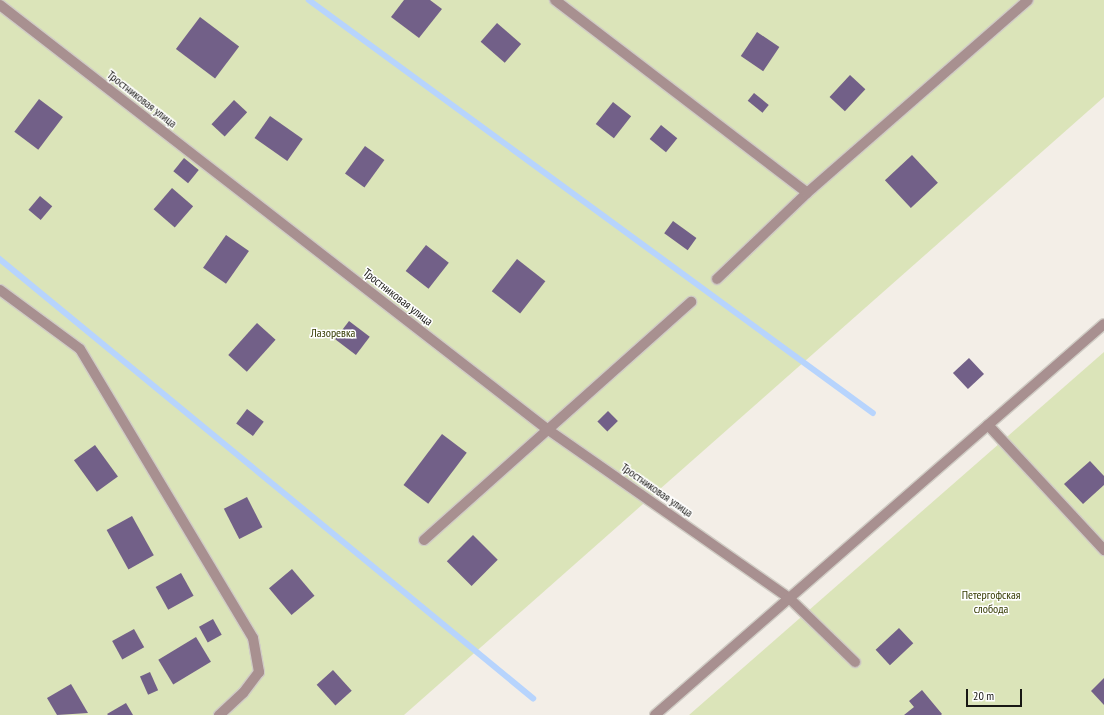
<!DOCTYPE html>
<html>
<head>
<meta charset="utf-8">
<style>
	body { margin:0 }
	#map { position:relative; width:1104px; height:715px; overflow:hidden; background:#f3eee7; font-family:"PT Sans Narrow",sans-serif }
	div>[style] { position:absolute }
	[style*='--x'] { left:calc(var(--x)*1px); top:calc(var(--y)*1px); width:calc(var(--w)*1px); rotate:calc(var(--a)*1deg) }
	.green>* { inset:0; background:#dbe4b9 }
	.stream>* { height:5.5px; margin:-2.75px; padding:0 2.75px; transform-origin:2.75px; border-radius:2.75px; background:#b7d4fd }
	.building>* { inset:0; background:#726088; transform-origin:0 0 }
	.roads { filter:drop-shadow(1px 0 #d0ccc5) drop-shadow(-1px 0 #d0ccc5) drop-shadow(0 1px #d0ccc5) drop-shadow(0 -1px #d0ccc5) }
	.minor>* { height:10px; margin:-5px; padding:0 5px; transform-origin:5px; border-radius:5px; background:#a89090 }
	span { translate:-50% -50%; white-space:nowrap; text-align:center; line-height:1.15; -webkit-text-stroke:3px #fff; paint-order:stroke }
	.street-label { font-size:12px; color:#181714 }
	.park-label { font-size:12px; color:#353b02 }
	.scale { position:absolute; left:966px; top:689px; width:56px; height:18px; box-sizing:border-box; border:2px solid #181714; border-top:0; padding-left:5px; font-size:12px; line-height:14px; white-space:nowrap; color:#181714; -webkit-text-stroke:3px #fff; paint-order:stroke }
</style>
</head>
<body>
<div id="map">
	<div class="green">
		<i style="clip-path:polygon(0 0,1104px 0,1104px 97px,404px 715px,0 715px)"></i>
		<i style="clip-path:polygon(1104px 352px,1104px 715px,689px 715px)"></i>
	</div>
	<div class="stream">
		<i style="--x:309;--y:0;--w:699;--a:36.21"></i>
		<i style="--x:0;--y:259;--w:691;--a:39.48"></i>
	</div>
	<div class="building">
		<i style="clip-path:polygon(404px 0,430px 0,442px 9px,419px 38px,391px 17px)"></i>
		<i style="left:200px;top:17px;width:49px;height:40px;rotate:37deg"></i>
		<i style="left:497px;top:23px;width:32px;height:25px;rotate:41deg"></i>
		<i style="left:757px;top:32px;width:27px;height:29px;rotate:34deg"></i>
		<i style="left:850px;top:75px;width:21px;height:30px;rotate:43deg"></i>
		<i style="left:754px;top:93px;width:19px;height:10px;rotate:39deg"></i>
		<i style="left:39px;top:99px;width:30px;height:41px;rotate:37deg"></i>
		<i style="left:234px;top:100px;width:18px;height:33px;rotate:43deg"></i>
		<i style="left:613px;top:102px;width:23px;height:28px;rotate:38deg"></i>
		<i style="left:270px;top:116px;width:40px;height:27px;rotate:35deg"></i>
		<i style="left:661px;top:125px;width:21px;height:18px;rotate:39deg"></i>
		<i style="left:365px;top:146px;width:24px;height:34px;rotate:36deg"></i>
		<i style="left:912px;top:155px;width:38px;height:37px;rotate:47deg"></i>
		<i style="left:184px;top:158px;width:19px;height:17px;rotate:39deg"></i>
		<i style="left:172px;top:188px;width:28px;height:28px;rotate:41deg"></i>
		<i style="left:40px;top:196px;width:16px;height:18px;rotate:40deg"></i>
		<i style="left:673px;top:221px;width:29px;height:15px;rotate:36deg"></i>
		<i style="left:226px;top:235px;width:28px;height:40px;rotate:35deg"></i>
		<i style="left:426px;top:245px;width:29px;height:33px;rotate:38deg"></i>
		<i style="left:517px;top:259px;width:36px;height:41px;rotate:38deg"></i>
		<i style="left:349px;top:321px;width:26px;height:23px;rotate:37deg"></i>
		<i style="left:257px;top:323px;width:25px;height:43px;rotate:42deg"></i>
		<i style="left:969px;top:358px;width:22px;height:22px;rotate:47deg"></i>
		<i style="left:247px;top:409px;width:21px;height:18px;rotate:37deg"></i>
		<i style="left:608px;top:411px;width:14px;height:15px;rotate:45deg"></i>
		<i style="left:442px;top:434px;width:31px;height:64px;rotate:37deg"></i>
		<i style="left:95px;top:445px;width:39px;height:26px;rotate:54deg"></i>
		<i style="clip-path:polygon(1090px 461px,1104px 476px,1104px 485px,1083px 504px,1064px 484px)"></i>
		<i style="left:247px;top:497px;width:34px;height:26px;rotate:63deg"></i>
		<i style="left:132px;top:516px;width:45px;height:29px;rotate:61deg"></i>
		<i style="left:473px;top:535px;width:35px;height:37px;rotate:45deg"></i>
		<i style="left:292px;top:569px;width:35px;height:30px;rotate:50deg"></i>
		<i style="left:181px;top:573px;width:26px;height:29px;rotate:61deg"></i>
		<i style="left:213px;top:619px;width:18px;height:16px;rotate:61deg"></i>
		<i style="left:899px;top:628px;width:21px;height:32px;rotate:47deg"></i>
		<i style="left:134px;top:629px;width:21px;height:25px;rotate:61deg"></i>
		<i style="left:196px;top:637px;width:29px;height:44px;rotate:59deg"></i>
		<i style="left:333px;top:670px;width:28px;height:22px;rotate:48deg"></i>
		<i style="left:150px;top:672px;width:20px;height:11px;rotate:66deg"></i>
		<i style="clip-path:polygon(1104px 678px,1104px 705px,1091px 691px)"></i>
		<i style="clip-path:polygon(71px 684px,88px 713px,57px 715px,47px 698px)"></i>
		<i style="clip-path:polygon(922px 690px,942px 714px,941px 715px,904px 715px,914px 707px,909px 701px)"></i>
		<i style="clip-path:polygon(126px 703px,133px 715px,108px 715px,107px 714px)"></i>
	</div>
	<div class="roads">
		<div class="minor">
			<i style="--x:555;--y:0;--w:317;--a:37.4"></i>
			<i style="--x:0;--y:5;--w:692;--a:37.78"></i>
			<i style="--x:547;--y:429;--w:295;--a:34.9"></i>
			<i style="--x:789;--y:598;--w:92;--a:44.1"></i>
			<i style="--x:717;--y:279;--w:124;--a:-43.7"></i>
			<i style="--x:807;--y:193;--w:293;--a:-41.1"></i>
			<i style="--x:0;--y:290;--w:99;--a:36.4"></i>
			<i style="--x:80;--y:349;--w:337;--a:59.1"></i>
			<i style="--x:253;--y:638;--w:35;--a:80"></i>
			<i style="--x:259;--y:672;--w:26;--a:127"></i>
			<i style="--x:243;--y:693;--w:33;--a:137"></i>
			<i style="--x:988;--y:425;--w:171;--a:47.1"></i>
			<i style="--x:424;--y:540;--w:358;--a:-41.7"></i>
			<i style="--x:655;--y:715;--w:595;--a:-41.05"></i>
		</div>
	</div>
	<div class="street-label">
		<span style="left:142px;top:99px;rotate:38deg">Тростниковая улица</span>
		<span style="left:398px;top:297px;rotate:38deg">Тростниковая улица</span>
		<span style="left:657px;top:490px;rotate:35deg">Тростниковая улица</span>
	</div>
	<div class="park-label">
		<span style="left:333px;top:333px">Лазоревка</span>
		<span style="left:991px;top:602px">Петергофская<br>слобода</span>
	</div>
	<div class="scale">20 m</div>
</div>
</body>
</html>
